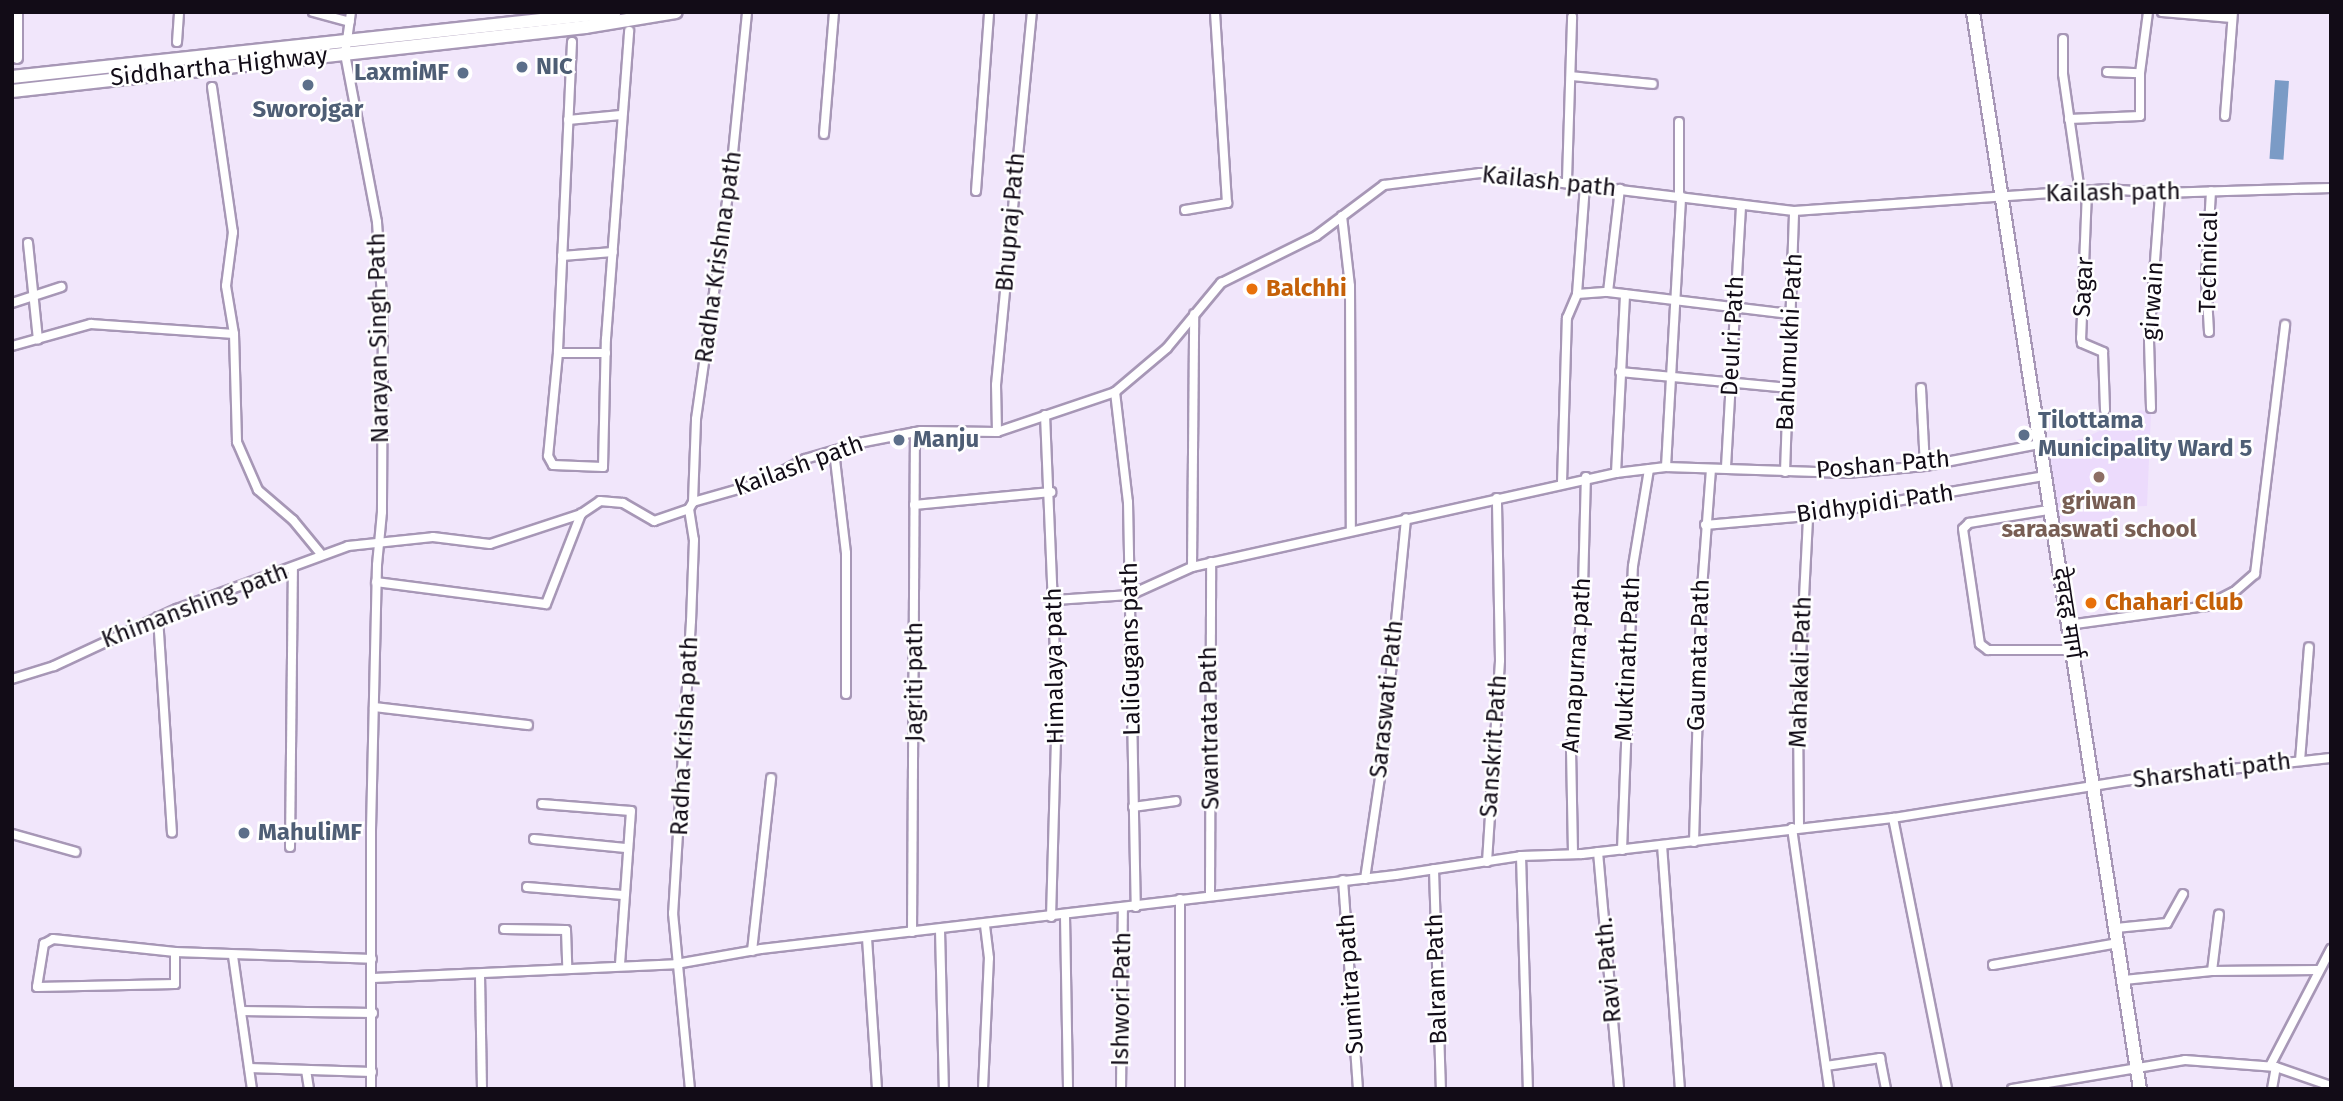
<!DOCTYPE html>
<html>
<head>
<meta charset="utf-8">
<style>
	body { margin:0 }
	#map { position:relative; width:2343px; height:1101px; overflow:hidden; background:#f1e6fb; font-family:"Fira Sans","Noto Sans Devanagari",sans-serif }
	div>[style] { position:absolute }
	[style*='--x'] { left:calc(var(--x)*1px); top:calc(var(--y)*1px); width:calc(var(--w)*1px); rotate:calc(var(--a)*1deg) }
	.built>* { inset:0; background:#ecdbfc }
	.water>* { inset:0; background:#7b9bc6; transform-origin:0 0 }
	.roads { filter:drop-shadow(2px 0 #a797b6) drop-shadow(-2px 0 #a797b6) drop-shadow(0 2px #a797b6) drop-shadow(0 -2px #a797b6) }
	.minor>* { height:8px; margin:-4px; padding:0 4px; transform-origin:4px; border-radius:4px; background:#fff }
	.tertiary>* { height:10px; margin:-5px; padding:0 5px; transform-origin:5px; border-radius:5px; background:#fff }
	.primary>* { height:12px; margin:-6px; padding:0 6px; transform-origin:6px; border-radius:6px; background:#fff }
	.trunk>* { height:12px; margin:-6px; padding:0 6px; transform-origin:6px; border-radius:6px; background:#fff }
	.dots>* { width:19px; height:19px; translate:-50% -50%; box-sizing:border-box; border:4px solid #fff; border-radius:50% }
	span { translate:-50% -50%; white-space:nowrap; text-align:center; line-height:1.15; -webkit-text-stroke:5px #fff; paint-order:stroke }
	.street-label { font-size:24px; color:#120c17 }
	.service-label { font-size:24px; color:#4e5e75; font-weight:700 }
	.left { translate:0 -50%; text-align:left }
	.right { translate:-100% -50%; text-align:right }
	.food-label { font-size:24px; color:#c56008; font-weight:700 }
	.education-label { font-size:24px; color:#785e54; font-weight:700 }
	.frame { position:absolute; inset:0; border:14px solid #120c17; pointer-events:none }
</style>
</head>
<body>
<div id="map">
	<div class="built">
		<i style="clip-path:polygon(2141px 410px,2151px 413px,2147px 506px,2115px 507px,2114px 520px,2067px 525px,2055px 516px,2046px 447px,2085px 438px)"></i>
	</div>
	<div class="water">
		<i style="left:2275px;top:80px;width:14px;height:79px;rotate:4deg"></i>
	</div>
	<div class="roads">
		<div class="minor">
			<i style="--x:313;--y:12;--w:38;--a:15"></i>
			<i style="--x:351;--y:12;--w:42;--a:98.1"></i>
			<i style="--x:345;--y:54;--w:171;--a:79.2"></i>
			<i style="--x:377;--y:222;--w:91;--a:86.2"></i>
			<i style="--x:383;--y:313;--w:199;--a:90.3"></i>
			<i style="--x:382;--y:512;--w:53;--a:95.4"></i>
			<i style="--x:377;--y:565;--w:266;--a:91.3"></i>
			<i style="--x:371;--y:831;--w:258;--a:90"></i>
			<i style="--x:2162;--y:12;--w:70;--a:4.9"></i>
			<i style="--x:2063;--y:39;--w:35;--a:90"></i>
			<i style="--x:2063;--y:74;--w:119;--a:81.8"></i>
			<i style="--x:177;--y:42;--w:30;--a:-86"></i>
			<i style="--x:572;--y:42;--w:311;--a:92.6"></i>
			<i style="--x:558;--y:353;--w:103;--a:95.5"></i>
			<i style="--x:548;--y:456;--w:10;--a:61"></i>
			<i style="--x:553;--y:465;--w:50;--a:2.3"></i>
			<i style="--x:603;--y:467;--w:128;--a:-88.7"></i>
			<i style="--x:606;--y:339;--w:309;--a:-85.7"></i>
			<i style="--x:2107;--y:72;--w:33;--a:2"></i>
			<i style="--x:1571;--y:76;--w:82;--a:5.6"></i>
			<i style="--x:212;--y:87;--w:147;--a:81.8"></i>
			<i style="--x:233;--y:232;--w:54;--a:97.4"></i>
			<i style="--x:226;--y:286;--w:49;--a:80.5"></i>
			<i style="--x:234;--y:334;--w:108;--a:88.4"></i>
			<i style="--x:237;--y:442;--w:52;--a:66.4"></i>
			<i style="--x:258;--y:490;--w:46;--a:40.6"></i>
			<i style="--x:293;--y:520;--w:44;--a:50.5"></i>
			<i style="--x:2225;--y:116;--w:104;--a:-85.6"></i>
			<i style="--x:2069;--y:119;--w:71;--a:-2.4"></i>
			<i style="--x:2140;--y:116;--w:43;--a:-90"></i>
			<i style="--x:2140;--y:73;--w:62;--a:-82.5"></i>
			<i style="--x:568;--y:120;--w:53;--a:-5.4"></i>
			<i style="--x:824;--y:134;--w:122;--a:-85.3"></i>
			<i style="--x:1567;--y:180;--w:163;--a:-88.2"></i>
			<i style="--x:976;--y:191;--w:179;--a:-85.8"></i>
			<i style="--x:2087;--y:191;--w:147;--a:92.3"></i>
			<i style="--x:2081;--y:338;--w:5;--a:79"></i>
			<i style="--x:2082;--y:343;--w:23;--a:23"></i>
			<i style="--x:2103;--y:352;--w:58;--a:88"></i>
			<i style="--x:1679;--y:196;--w:74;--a:-90"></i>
			<i style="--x:1185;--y:210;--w:43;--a:-9.5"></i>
			<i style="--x:1227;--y:203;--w:191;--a:-93.6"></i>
			<i style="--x:1342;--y:216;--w:70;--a:83.5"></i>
			<i style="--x:1350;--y:286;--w:243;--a:89.8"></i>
			<i style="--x:28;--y:243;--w:97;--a:84.1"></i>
			<i style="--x:562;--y:256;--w:51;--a:-4.5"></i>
			<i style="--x:1608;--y:292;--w:104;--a:-83.4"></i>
			<i style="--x:1577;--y:294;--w:31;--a:-4"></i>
			<i style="--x:1608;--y:292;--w:183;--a:6.9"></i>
			<i style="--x:12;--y:303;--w:52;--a:-18.1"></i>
			<i style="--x:2209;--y:332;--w:54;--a:-93.2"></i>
			<i style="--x:2206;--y:278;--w:87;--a:-86.7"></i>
			<i style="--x:12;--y:346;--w:82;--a:-15.6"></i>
			<i style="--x:91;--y:324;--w:143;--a:4"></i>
			<i style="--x:558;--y:353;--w:48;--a:0"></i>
			<i style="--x:1620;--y:372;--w:170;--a:5.4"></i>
			<i style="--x:1921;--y:388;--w:78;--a:87.1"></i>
			<i style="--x:1115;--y:392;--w:111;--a:83.3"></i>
			<i style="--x:1128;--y:502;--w:405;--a:88.9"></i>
			<i style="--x:2151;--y:408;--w:67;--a:-91.7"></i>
			<i style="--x:2149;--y:341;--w:148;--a:-85.7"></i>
			<i style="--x:1045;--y:415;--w:288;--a:87.6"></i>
			<i style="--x:1057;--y:703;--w:214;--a:91.6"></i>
			<i style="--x:997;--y:432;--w:47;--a:-91.2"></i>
			<i style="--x:996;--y:385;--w:375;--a:-84.5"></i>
			<i style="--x:834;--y:451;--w:103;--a:83.3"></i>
			<i style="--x:846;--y:553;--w:141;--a:90"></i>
			<i style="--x:1666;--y:467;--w:271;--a:-86.8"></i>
			<i style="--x:1726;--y:467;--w:262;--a:-86.7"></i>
			<i style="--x:1785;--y:472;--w:261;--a:-88"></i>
			<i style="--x:1616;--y:473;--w:179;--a:-87.1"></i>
			<i style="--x:1562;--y:483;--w:165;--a:-88.3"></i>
			<i style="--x:1567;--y:318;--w:26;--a:-67"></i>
			<i style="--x:1577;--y:294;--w:110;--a:-85.8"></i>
			<i style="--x:693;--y:502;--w:73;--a:-15.9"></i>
			<i style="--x:763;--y:482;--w:48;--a:-28.7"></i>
			<i style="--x:805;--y:459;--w:61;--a:-16.1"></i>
			<i style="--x:864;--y:442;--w:58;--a:-10.9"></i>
			<i style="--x:921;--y:431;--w:76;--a:0.8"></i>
			<i style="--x:997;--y:432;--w:125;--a:-18.7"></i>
			<i style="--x:1115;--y:392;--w:68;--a:-40.2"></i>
			<i style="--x:1167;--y:348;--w:85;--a:-50.3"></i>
			<i style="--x:1221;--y:283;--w:106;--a:-26.3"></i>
			<i style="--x:1316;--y:236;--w:85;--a:-36.9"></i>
			<i style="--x:1384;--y:185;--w:97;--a:-7.1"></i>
			<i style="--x:1480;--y:173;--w:316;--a:6.9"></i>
			<i style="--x:1794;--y:211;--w:315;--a:-4"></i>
			<i style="--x:2108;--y:189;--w:52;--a:4.4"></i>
			<i style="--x:2160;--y:193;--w:171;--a:-1.7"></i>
			<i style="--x:693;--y:502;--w:83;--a:-87.9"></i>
			<i style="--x:696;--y:419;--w:248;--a:-81.9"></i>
			<i style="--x:731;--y:173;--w:162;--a:-84.3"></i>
			<i style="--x:914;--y:505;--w:138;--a:-5.4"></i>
			<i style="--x:689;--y:509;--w:31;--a:81"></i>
			<i style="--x:694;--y:540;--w:81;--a:92.1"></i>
			<i style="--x:691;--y:621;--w:293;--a:93.5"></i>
			<i style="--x:673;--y:913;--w:177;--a:84.5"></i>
			<i style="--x:2048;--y:510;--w:80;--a:170.7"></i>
			<i style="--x:1969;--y:523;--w:8;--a:135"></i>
			<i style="--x:1963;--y:529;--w:116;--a:81.6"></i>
			<i style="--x:1980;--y:644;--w:10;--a:37"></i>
			<i style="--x:1988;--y:650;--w:84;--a:0"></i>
			<i style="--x:1705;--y:525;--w:103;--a:-5"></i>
			<i style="--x:1808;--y:516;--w:239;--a:-9.6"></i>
			<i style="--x:1192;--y:567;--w:253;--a:-89.5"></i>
			<i style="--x:376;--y:582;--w:171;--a:7.4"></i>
			<i style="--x:546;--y:604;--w:97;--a:-68.7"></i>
			<i style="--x:1055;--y:600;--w:75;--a:-3.8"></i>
			<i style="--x:1130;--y:595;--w:68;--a:-24.3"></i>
			<i style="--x:1192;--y:567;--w:434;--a:-12.5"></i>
			<i style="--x:1616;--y:473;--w:50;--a:-6.8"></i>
			<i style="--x:1666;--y:467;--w:181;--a:1.9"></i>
			<i style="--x:1847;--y:473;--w:78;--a:-5.1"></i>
			<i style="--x:1925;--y:466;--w:116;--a:-10.9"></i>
			<i style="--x:158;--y:617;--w:216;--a:86.3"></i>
			<i style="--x:2068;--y:625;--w:139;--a:-7.8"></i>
			<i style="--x:2206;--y:606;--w:31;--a:-27"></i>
			<i style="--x:2234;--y:592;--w:28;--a:-41"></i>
			<i style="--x:2255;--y:574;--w:251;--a:-83.1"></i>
			<i style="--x:12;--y:679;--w:44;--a:-17.2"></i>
			<i style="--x:54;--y:666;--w:136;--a:-24.9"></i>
			<i style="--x:177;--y:609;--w:182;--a:-20.2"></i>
			<i style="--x:348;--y:546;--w:85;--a:-6"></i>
			<i style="--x:433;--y:537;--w:57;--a:7"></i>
			<i style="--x:490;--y:544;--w:96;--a:-18.2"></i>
			<i style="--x:581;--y:514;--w:23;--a:-34"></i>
			<i style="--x:600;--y:501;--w:23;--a:5"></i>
			<i style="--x:623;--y:503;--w:36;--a:30"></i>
			<i style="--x:654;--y:521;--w:37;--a:-19"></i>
			<i style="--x:689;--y:509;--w:8;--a:-60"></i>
			<i style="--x:374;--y:707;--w:155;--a:6.7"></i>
			<i style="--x:2300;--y:761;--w:114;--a:-85.5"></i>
			<i style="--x:542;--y:804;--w:89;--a:4.5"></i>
			<i style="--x:631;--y:811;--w:154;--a:94.1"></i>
			<i style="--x:1133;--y:807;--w:43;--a:-7.9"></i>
			<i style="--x:1893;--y:818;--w:276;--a:78.7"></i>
			<i style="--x:1799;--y:827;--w:111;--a:-90.5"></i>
			<i style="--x:1798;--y:716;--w:200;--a:-87.1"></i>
			<i style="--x:1792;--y:828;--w:264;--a:81.9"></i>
			<i style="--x:12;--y:834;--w:66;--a:15.7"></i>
			<i style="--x:534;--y:839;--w:92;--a:5.6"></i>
			<i style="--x:1694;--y:842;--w:240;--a:-88.3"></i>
			<i style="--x:1701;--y:602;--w:133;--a:-85.7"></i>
			<i style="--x:1662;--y:845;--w:245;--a:85.8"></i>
			<i style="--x:290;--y:847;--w:278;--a:-89.4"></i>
			<i style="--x:1622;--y:850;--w:284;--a:-87.8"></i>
			<i style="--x:1633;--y:566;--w:98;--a:-80.6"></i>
			<i style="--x:1598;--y:852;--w:238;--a:84.9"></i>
			<i style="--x:1573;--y:853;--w:101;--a:-91.1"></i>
			<i style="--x:1571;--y:752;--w:164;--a:-85.8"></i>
			<i style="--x:1583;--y:588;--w:111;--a:-88.5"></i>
			<i style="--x:1521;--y:856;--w:233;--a:88.3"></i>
			<i style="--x:1487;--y:862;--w:202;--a:-86.3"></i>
			<i style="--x:1500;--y:660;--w:162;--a:-91.1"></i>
			<i style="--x:1434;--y:869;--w:220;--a:88.2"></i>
			<i style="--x:1365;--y:879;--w:116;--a:-81.6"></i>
			<i style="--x:1382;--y:764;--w:247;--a:-84.4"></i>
			<i style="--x:1343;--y:880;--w:210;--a:85.9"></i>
			<i style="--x:527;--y:887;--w:96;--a:4.8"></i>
			<i style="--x:1210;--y:894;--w:332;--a:-89.8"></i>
			<i style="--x:1180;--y:899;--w:190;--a:90"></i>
			<i style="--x:1065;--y:916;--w:173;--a:89"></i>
			<i style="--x:2116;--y:928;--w:51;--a:-5.6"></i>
			<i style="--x:2167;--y:923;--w:33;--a:-61"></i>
			<i style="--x:504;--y:929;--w:62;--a:0.9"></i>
			<i style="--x:566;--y:930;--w:37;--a:88"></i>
			<i style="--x:940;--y:930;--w:159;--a:88.6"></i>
			<i style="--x:912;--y:932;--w:500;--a:-89.66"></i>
			<i style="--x:867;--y:938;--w:151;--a:86.2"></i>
			<i style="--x:752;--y:951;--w:174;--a:-83.7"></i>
			<i style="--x:175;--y:952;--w:32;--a:90"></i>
			<i style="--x:175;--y:984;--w:138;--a:178.8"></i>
			<i style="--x:37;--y:987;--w:44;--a:-80.8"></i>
			<i style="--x:44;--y:944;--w:10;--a:-29"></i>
			<i style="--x:53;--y:939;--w:123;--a:6.1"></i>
			<i style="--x:175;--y:952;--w:197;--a:2"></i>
			<i style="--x:233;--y:956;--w:134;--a:81.9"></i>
			<i style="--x:1993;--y:965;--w:127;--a:-10"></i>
			<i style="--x:2212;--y:971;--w:57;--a:-83"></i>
			<i style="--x:480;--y:975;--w:114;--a:89"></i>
			<i style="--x:373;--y:978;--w:303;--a:-2.6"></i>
			<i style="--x:676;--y:964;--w:86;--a:-10"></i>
			<i style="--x:761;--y:949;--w:639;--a:-6.65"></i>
			<i style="--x:1396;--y:875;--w:126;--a:-8.6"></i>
			<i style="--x:1521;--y:856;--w:61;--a:-1.9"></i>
			<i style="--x:1582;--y:854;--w:313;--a:-6.6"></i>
			<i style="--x:1893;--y:818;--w:241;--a:-9.1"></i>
			<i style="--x:2131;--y:780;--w:201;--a:-6.3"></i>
			<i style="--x:2124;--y:980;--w:88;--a:-5.8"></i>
			<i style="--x:2212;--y:971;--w:106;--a:-0.5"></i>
			<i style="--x:241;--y:1011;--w:132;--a:0.9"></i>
			<i style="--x:1826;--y:1066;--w:55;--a:-8.4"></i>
			<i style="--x:1880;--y:1058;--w:32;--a:79"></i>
			<i style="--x:2270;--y:1066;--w:132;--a:-62.5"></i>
			<i style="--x:249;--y:1068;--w:123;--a:1.9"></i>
			<i style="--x:306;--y:1070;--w:19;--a:81"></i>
			<i style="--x:983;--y:1089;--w:131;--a:-87.4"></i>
			<i style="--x:989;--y:958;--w:33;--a:-97"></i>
			<i style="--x:1121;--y:1089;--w:180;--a:-89.4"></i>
			<i style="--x:2012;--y:1089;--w:175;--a:-9.5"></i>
			<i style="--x:2185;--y:1060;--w:91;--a:4.4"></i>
			<i style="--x:2276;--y:1067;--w:58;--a:19.1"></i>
			<i style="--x:2272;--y:1089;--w:22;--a:-80"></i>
		</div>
		<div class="tertiary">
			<i style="--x:17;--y:58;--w:46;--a:-90"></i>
		</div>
		<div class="primary">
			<i style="--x:1973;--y:12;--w:1090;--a:81.19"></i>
		</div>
		<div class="trunk">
			<i style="--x:12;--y:77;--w:606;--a:-6.15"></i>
			<i style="--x:12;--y:91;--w:577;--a:-6.37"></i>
			<i style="--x:585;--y:27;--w:92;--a:-9.4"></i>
		</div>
	</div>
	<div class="dots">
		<i style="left:522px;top:67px;background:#5c6f8a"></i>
		<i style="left:463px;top:73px;background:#5c6f8a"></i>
		<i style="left:308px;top:85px;background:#5c6f8a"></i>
		<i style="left:1252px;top:289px;background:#e8710a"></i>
		<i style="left:2024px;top:435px;background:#5c6f8a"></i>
		<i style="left:899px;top:440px;background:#5c6f8a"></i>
		<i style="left:2099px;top:477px;background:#8d6e63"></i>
		<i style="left:2091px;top:603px;background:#e8710a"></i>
		<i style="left:244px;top:833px;background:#5c6f8a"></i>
	</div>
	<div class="street-label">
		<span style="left:219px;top:67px;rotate:-6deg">Siddhartha Highway</span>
		<span style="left:1549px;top:182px;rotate:6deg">Kailash path</span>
		<span style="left:2113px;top:193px;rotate:-1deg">Kailash path</span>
		<span style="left:1011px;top:222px;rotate:-85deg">Bhupraj Path</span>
		<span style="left:719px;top:257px;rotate:-82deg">Radha Krishna path</span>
		<span style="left:2209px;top:262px;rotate:-89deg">Technical</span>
		<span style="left:2084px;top:287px;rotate:-87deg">Sagar</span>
		<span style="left:2153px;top:301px;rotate:-86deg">girwain</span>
		<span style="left:1733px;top:336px;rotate:-87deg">Deulri Path</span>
		<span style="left:379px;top:338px;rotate:-91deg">Narayan Singh Path</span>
		<span style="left:1790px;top:342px;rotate:-87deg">Bahumukhi Path</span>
		<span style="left:1883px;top:465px;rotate:-5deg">Poshan Path</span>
		<span style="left:799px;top:466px;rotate:-20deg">Kailash path</span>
		<span style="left:1875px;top:504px;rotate:-8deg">Bidhypidi Path</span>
		<span style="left:195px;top:606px;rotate:-21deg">Khimanshing path</span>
		<span style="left:2067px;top:613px;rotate:81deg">देवदह मार्ग</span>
		<span style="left:1131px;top:649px;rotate:-91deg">LaliGugans path</span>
		<span style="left:1699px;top:655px;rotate:-88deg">Gaumata Path</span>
		<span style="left:1628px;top:659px;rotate:-87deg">Muktinath Path</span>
		<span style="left:1577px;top:665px;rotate:-86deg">Annapurna path</span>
		<span style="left:1055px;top:666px;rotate:-91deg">Himalaya path</span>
		<span style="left:1801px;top:672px;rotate:-88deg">Mahakali Path</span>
		<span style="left:915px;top:682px;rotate:-90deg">Jagriti path</span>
		<span style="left:1387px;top:699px;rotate:-84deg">Saraswati Path</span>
		<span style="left:1210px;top:728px;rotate:-91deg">Swantrata Path</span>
		<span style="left:685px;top:736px;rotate:-87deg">Radha Krisha path</span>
		<span style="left:1494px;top:746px;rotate:-86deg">Sanskrit Path</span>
		<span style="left:2212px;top:771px;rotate:-7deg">Sharshati path</span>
		<span style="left:1609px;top:970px;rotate:-95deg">Ravi Path.</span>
		<span style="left:1437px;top:979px;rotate:-92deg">Balram Path</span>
		<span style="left:1351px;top:984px;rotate:-94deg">Sumitra path</span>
		<span style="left:1122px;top:999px;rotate:-89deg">Ishwori Path</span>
	</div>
	<div class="service-label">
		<span class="left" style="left:536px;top:67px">NIC</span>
		<span class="right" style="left:449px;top:73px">LaxmiMF</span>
		<span style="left:308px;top:110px">Sworojgar</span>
		<span class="left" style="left:2038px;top:435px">Tilottama<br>Municipality Ward 5</span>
		<span class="left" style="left:913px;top:440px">Manju</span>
		<span class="left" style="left:258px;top:833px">MahuliMF</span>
	</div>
	<div class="food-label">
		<span class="left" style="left:1266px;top:289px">Balchhi</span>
		<span class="left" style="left:2105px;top:603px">Chahari Club</span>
	</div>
	<div class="education-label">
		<span style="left:2099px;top:516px">griwan<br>saraaswati school</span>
	</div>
	<div class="frame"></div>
</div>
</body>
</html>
